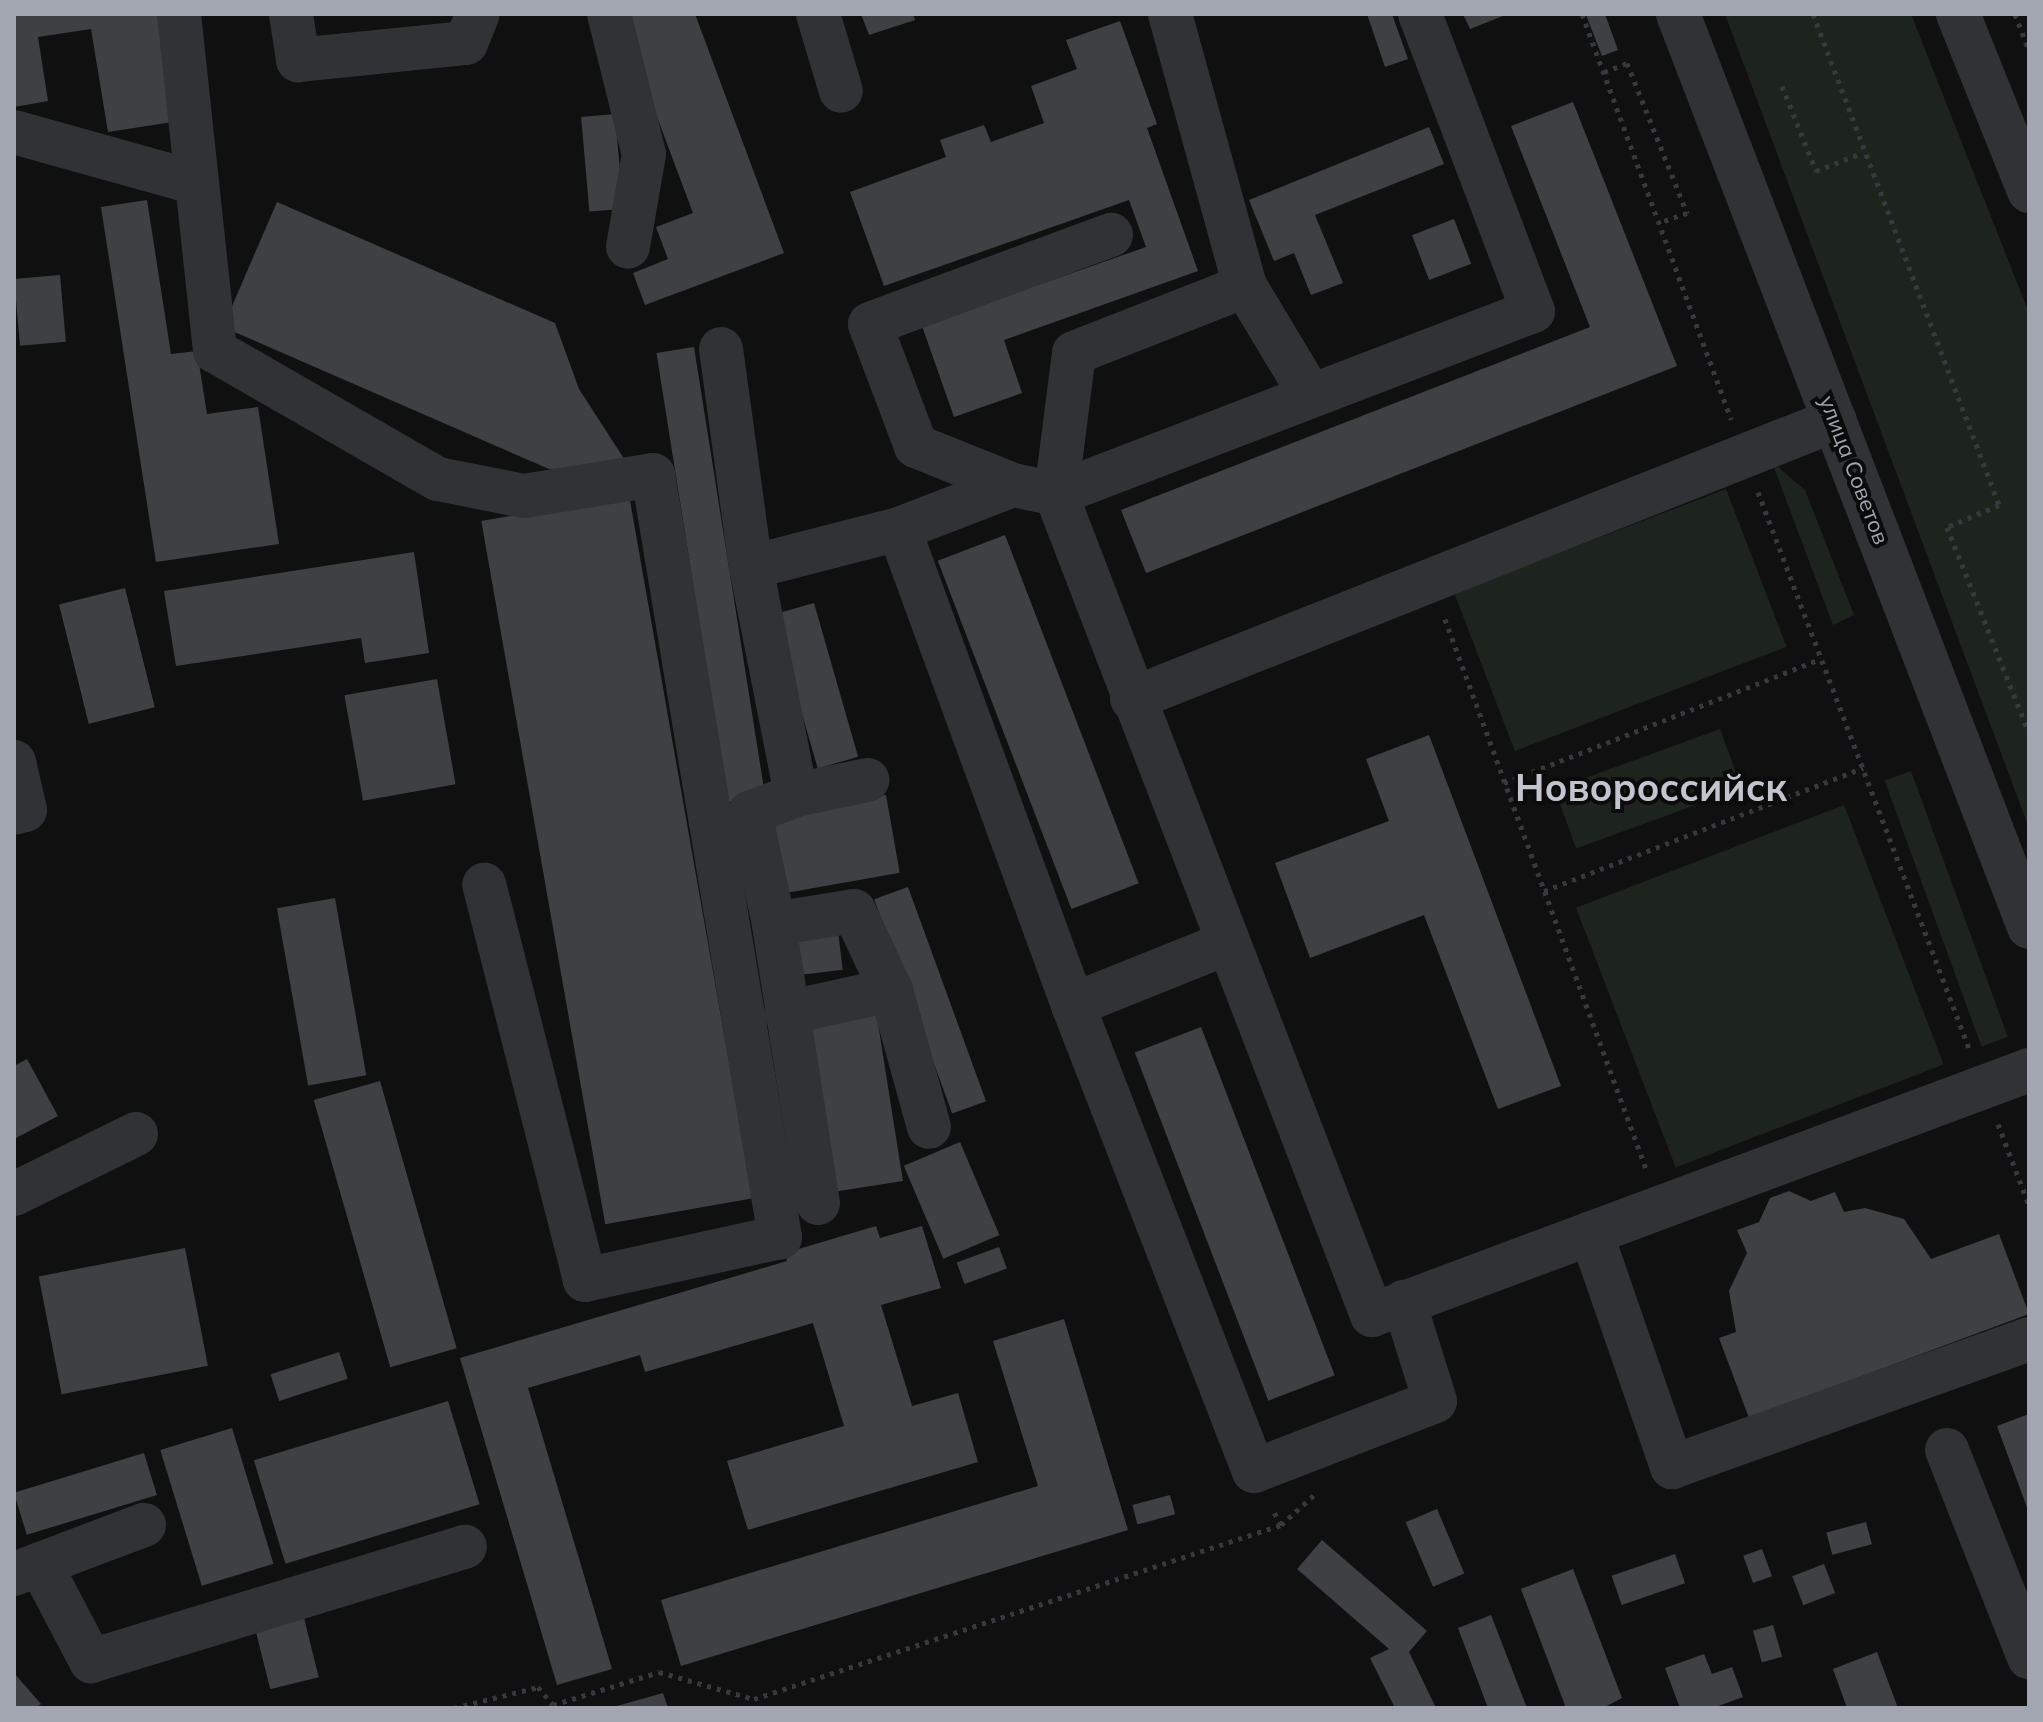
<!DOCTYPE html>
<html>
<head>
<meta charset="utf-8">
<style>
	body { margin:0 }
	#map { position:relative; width:2043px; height:1722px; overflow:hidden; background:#101011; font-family:Mulish,sans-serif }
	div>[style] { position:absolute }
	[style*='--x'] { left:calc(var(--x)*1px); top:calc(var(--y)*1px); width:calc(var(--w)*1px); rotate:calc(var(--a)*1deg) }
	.green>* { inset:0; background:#1d241e; transform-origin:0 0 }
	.building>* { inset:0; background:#3f4044; transform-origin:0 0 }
	.path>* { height:5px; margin-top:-2.5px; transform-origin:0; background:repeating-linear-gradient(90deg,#37393d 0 4px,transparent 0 10px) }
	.minor>* { height:44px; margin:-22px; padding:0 22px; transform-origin:22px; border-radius:22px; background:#313236 }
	span { translate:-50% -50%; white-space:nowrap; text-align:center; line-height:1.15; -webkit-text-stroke:8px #0b0b0c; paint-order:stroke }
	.street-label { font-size:22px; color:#a2a6b1 }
	.town-label { font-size:38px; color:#c3c5ce; font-weight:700 }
	.frame { position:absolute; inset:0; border:16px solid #a2a6b1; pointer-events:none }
</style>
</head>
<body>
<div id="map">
	<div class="green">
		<i style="clip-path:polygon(1725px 14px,1911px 14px,2029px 313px,2029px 828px)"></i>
		<i style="clip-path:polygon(1772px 462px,1805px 490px,1854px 615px,1833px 625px)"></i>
		<i style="left:1726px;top:489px;width:169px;height:291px;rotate:69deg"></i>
		<i style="left:1720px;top:729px;width:63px;height:176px;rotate:70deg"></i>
		<i style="left:1911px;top:771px;width:283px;height:28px;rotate:70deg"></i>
		<i style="left:1844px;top:805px;width:278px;height:287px;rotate:69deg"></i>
	</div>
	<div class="building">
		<i style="clip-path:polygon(14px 14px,161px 14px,179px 121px,108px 132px,91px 29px,38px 37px,48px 101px,14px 107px)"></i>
		<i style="clip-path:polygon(630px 14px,695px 14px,784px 253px,645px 305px,633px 273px,668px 259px,656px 227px,693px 213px,620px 18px)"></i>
		<i style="clip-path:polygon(861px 14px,913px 14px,915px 20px,869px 35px)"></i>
		<i style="clip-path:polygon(1367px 14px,1392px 14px,1408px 59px,1385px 67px)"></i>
		<i style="clip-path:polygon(1463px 14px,1508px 14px,1470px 29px)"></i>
		<i style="clip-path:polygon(1605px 14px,1618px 50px,1602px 56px,1586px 15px)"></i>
		<i style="clip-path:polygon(1120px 21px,1157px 124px,1147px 128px,1198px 271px,1004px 340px,1022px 393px,954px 417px,922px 326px,1146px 247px,1129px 200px,884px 286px,850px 192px,946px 157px,940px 140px,984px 125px,991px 142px,1044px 123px,1031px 86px,1077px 69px,1066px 40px)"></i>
		<i style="clip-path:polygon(1573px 102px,1677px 366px,1146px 573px,1121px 510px,1590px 327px,1511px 126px)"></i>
		<i style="left:615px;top:114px;width:95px;height:34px;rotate:85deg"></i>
		<i style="clip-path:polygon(1429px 127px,1444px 164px,1315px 215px,1343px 283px,1311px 295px,1294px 253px,1274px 261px,1249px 200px)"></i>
		<i style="clip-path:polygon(147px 200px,171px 354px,197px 351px,207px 414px,258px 407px,279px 544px,156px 562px,101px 207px)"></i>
		<i style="clip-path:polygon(277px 202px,555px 323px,579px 389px,630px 468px,549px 469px,223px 327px)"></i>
		<i style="left:1454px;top:219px;width:48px;height:45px;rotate:69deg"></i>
		<i style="left:60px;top:275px;width:67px;height:46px;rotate:85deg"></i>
		<i style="left:694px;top:347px;width:455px;height:38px;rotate:81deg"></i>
		<i style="left:629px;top:495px;width:714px;height:150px;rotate:80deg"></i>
		<i style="left:1005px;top:535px;width:373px;height:72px;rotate:69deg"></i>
		<i style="clip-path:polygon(414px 552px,429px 653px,365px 663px,361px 638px,176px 666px,164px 591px)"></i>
		<i style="left:125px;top:588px;width:123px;height:68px;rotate:76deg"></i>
		<i style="left:814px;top:603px;width:160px;height:42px;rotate:74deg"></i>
		<i style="left:437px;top:679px;width:107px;height:94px;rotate:80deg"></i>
		<i style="clip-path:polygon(1429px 735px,1561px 1086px,1498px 1109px,1424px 915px,1310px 958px,1275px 863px,1389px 821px,1366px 759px)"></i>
		<i style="left:886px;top:795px;width:79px;height:123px;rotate:80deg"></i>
		<i style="left:908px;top:887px;width:228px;height:36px;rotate:70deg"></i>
		<i style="left:335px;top:898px;width:180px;height:59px;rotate:80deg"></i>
		<i style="left:837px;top:923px;width:47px;height:48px;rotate:83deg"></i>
		<i style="left:876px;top:1011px;width:172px;height:71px;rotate:81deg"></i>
		<i style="left:1201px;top:1027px;width:373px;height:71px;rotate:69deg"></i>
		<i style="clip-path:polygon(27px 1059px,58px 1116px,14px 1139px,14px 1066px)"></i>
		<i style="left:380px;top:1081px;width:278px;height:69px;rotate:74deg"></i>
		<i style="left:960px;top:1142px;width:101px;height:61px;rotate:67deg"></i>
		<i style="clip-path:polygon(1789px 1191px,1811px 1201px,1835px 1192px,1844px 1212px,1865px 1208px,1904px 1219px,1931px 1259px,1999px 1234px,2029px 1314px,1749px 1418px,1719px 1338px,1736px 1332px,1729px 1291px,1747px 1253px,1737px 1230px,1759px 1222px,1770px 1198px)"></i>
		<i style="clip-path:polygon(876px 1226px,880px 1238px,922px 1226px,941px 1288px,881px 1305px,912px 1406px,958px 1393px,978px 1462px,748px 1530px,727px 1461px,844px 1426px,813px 1323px,645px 1372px,640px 1355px,528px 1388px,612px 1669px,557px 1685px,460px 1358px,787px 1261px,785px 1253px)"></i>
		<i style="left:999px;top:1247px;width:23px;height:45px;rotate:70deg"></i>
		<i style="left:185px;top:1248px;width:120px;height:149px;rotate:79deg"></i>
		<i style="clip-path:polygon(1064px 1319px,1128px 1530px,681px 1666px,661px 1600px,1038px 1486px,993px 1341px)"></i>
		<i style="left:339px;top:1352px;width:28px;height:72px;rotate:72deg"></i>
		<i style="left:448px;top:1401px;width:108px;height:203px;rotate:73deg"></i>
		<i style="clip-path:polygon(2029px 1414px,2029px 1513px,1997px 1426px)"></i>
		<i style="left:232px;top:1428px;width:142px;height:75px;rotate:73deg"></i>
		<i style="left:144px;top:1453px;width:44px;height:136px;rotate:73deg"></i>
		<i style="left:1170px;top:1495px;width:20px;height:39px;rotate:75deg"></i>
		<i style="left:1437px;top:1509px;width:70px;height:34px;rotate:67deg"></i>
		<i style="left:1866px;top:1522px;width:23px;height:41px;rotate:75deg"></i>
		<i style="clip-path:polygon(1322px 1540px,1427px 1631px,1409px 1652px,1436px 1708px,1395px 1708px,1370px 1658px,1389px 1649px,1297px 1569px)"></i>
		<i style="left:1762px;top:1549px;width:29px;height:20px;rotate:70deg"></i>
		<i style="left:1675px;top:1554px;width:31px;height:67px;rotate:71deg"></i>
		<i style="left:1824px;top:1564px;width:31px;height:34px;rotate:69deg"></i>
		<i style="clip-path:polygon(1573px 1569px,1622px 1698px,1603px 1708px,1566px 1708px,1521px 1589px)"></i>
		<i style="clip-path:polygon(1491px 1615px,1527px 1708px,1488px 1708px,1458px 1628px)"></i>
		<i style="left:304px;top:1618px;width:61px;height:50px;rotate:76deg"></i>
		<i style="left:1773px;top:1625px;width:33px;height:21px;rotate:74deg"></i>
		<i style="clip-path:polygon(1877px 1652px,1898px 1708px,1847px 1708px,1833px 1669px)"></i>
		<i style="clip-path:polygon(1704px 1654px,1712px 1674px,1732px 1667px,1743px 1697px,1713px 1708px,1680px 1708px,1665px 1668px)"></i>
		<i style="clip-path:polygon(14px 1673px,41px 1704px,36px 1708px,14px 1708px)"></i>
		<i style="clip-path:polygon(663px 1693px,668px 1708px,613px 1708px,613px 1707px)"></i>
	</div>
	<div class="path">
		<i style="--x:1582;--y:14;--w:432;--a:69.8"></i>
		<i style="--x:1813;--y:14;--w:525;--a:69.25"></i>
		<i style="--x:1999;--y:505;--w:56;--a:157.1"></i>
		<i style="--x:1947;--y:527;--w:222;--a:68.3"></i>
		<i style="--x:2015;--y:14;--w:39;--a:69"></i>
		<i style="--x:1604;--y:72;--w:25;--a:-21"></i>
		<i style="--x:1627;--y:63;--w:162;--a:68.2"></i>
		<i style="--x:1687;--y:213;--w:28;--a:161"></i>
		<i style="--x:1782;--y:86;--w:92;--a:68.2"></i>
		<i style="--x:1816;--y:171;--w:49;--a:-21.4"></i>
		<i style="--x:1758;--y:492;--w:598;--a:69.23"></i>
		<i style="--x:1445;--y:619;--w:586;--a:69.92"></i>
		<i style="--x:1504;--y:783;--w:340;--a:-21.4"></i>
		<i style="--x:1544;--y:891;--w:342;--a:-21.1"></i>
		<i style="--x:1998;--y:1124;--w:87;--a:69.1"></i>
		<i style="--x:1281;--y:1525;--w:47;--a:-42.4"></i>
		<i style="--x:454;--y:1708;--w:87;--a:-14"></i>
		<i style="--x:538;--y:1687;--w:23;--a:50"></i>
		<i style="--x:553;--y:1705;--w:111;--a:-17.3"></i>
		<i style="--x:659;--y:1672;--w:99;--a:15.9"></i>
		<i style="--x:754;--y:1699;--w:555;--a:-18.27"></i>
		<i style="--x:1281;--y:1525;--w:19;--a:-118"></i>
	</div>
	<div class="minor">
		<i style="--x:179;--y:14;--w:339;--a:83.9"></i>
		<i style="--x:215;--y:351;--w:257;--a:29.9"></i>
		<i style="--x:438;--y:479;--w:88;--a:11.2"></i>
		<i style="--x:524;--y:496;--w:131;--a:-9.2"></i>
		<i style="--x:653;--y:475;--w:773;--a:80.54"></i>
		<i style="--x:780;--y:1237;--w:200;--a:167.6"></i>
		<i style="--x:585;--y:1280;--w:408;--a:-104.3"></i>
		<i style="--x:291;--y:14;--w:47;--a:81.3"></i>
		<i style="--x:298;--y:60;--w:169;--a:-5.8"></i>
		<i style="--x:466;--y:43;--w:31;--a:-68"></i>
		<i style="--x:609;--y:14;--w:144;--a:76"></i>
		<i style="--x:644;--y:154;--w:94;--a:99.8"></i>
		<i style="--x:818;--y:14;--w:80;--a:73.4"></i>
		<i style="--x:1170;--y:14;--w:282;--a:74.6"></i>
		<i style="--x:1245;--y:286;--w:128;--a:59"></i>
		<i style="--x:1420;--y:14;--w:318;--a:69.2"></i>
		<i style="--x:1533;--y:311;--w:511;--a:159.01"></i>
		<i style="--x:1056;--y:494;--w:880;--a:68.95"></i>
		<i style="--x:1372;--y:1315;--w:701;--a:-20.45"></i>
		<i style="--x:1678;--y:14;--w:978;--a:68.97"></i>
		<i style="--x:1958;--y:14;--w:191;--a:68.1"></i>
		<i style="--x:14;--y:132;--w:190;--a:15.6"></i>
		<i style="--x:721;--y:349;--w:220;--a:82.2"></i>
		<i style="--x:751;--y:567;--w:232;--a:78.8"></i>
		<i style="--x:1013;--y:485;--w:105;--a:-158.1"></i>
		<i style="--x:916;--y:446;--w:130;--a:-110.7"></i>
		<i style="--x:870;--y:324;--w:257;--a:-20.3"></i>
		<i style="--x:899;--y:529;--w:507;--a:69.92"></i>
		<i style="--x:1073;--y:1005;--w:500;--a:68.8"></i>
		<i style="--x:1254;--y:1471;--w:194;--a:-21.1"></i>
		<i style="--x:1435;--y:1401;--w:104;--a:-107.4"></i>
		<i style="--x:751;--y:567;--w:153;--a:-14.4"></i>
		<i style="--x:899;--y:529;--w:122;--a:-21.1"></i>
		<i style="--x:1013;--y:485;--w:44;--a:11.8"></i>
		<i style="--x:1056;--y:494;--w:142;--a:-82.7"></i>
		<i style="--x:1074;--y:353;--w:184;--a:-21.4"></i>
		<i style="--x:1132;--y:699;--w:756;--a:-21.65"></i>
		<i style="--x:14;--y:762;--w:49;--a:77.1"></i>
		<i style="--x:25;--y:810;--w:11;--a:165"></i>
		<i style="--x:774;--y:924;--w:81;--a:-9.2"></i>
		<i style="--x:854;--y:911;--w:87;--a:64.9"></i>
		<i style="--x:891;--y:990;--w:142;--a:74.5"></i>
		<i style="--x:1073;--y:1005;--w:166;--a:-21.9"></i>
		<i style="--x:786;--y:1013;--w:107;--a:-12.4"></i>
		<i style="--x:14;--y:1194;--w:136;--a:-26.2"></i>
		<i style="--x:818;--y:1203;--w:282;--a:-99"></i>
		<i style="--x:774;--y:924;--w:114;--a:-102.2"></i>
		<i style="--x:750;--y:813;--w:49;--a:-21.4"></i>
		<i style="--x:796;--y:795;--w:73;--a:-11.9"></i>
		<i style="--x:1591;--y:1233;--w:248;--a:70.9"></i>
		<i style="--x:1672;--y:1467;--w:379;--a:-19.7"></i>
		<i style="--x:1947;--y:1450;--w:223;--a:68.4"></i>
		<i style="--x:40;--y:1564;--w:110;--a:62.3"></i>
		<i style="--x:91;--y:1661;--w:391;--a:-17"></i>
		<i style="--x:14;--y:1574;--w:139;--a:-20.7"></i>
	</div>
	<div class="street-label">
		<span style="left:1854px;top:470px;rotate:69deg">улица Советов</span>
	</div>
	<div class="town-label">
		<span style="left:1651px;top:788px">Новороссийск</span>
	</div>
	<div class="frame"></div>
</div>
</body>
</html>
